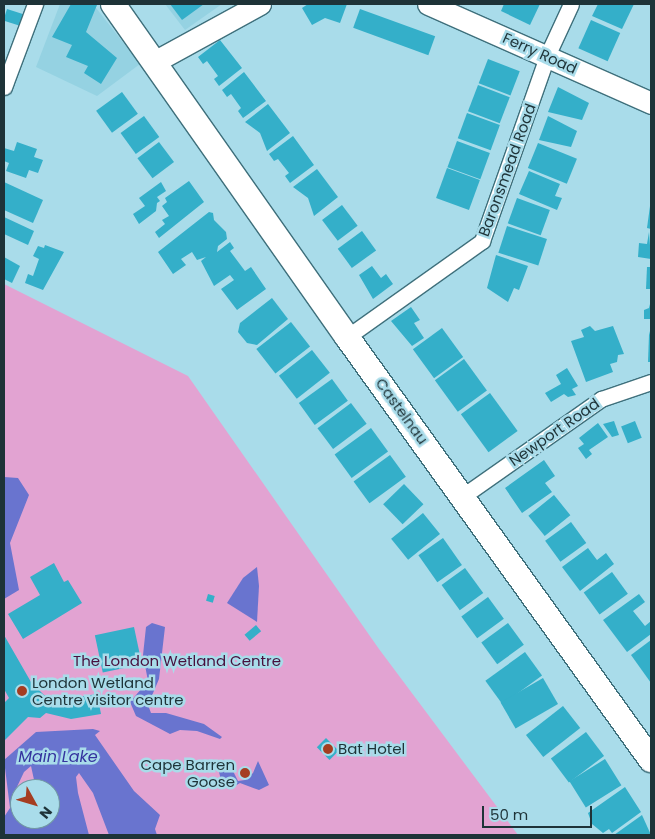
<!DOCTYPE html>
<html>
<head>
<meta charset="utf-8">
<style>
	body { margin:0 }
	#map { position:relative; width:655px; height:839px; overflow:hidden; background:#a9dcea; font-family:Poppins,sans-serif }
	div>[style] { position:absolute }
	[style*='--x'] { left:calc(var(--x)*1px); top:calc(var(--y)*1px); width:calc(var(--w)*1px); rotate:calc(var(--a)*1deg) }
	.built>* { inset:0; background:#95d2e2 }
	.green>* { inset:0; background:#e2a3d2 }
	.water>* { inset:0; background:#6974cf }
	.building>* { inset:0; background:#34afc9; transform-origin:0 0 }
	.roads { filter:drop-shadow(1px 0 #3f707c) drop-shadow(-1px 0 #3f707c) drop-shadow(0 1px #3f707c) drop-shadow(0 -1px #3f707c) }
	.street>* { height:15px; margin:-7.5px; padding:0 7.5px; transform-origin:7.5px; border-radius:7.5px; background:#fff }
	.secondary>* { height:21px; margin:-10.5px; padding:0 10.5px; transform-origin:10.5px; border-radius:10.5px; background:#fff }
	.primary>* { height:24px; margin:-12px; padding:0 12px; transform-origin:12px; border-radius:12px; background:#fff }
	.dots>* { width:14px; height:14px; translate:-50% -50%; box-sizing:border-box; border:2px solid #a9dcea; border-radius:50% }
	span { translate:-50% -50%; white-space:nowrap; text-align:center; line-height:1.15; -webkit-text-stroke:5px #a9dcea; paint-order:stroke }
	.street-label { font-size:15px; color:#1e3338 }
	.park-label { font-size:15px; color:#47103d }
	.poi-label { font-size:15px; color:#1e3338 }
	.left { translate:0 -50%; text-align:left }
	.right { translate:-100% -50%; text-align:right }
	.water-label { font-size:16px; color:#34339e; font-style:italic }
	.frame { position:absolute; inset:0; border:5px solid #1e3338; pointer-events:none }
	.north { position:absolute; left:10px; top:779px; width:50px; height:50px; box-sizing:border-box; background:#a9dcea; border:1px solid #7198a3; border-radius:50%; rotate:129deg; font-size:14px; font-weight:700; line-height:20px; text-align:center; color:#1e3338 }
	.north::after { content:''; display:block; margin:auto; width:18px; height:22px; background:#a53d21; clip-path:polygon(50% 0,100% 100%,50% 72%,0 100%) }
	.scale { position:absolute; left:482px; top:806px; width:110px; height:22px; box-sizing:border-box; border:2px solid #1e3338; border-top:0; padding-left:6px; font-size:15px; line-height:18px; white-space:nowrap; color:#1e3338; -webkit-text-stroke:4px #a9dcea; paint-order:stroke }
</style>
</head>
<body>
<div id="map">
	<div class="built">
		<i style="clip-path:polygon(60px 4px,93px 4px,140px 64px,97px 96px,36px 67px)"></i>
		<i style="clip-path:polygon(165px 4px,222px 4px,185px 30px)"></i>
	</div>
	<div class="green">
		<i style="clip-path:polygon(evenodd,4px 284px,188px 376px,379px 649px,518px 835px,4px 835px,4px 284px,20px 789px,50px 789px,50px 819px,20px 819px,20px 789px)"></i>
	</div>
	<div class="water">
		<i style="clip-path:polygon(4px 477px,18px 478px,29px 495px,10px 543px,19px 590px,4px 599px)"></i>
		<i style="clip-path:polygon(257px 567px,259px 586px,257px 622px,227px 603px,243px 578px)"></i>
		<i style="clip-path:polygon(152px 623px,165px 627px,159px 679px,148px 705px,151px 713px,166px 713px,204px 724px,222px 737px,220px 739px,197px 731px,180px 730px,170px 734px,136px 716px,130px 702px,148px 681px,143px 655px,146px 627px)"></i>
		<i style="clip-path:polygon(evenodd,93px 729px,100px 731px,95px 735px,134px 791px,160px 815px,155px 829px,157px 835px,109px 835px,93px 793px,79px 773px,76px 777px,78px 793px,89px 835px,4px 835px,4px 817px,10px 808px,4px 760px,36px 732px,93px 729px,31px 766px,36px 789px,50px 789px,50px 819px,20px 819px,20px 796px,16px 789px,24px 772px,31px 766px)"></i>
		<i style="clip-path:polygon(258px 761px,269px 785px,259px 790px,240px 783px,230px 789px,221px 780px,219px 772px,229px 763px,238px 781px,245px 780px,253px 773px)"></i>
	</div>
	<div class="building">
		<i style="clip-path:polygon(71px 4px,97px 5px,86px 32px,117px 58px,101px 84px,84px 73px,88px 66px,66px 57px,72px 45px,52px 37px)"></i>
		<i style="clip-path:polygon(170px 4px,204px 4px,182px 20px)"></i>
		<i style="clip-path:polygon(308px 4px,347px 4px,340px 23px,325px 18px,312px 25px,302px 8px)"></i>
		<i style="clip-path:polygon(504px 4px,540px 4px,530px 25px,501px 11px)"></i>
		<i style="clip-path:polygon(598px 4px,634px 4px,622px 29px,592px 16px)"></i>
		<i style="left:7px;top:9px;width:19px;height:12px;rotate:18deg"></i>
		<i style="left:360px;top:9px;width:80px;height:20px;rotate:20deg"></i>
		<i style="left:591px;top:20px;width:32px;height:31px;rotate:24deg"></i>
		<i style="clip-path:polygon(220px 40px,242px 68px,219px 86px,214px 79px,218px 76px,207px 61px,203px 64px,198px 57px)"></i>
		<i style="left:488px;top:59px;width:34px;height:26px;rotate:21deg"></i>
		<i style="clip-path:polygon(244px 72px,266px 101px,243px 118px,238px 111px,241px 108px,231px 94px,227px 97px,222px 90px)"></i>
		<i style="left:478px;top:85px;width:34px;height:28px;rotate:21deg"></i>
		<i style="clip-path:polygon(558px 87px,589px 103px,582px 120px,548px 112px)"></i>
		<i style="left:122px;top:92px;width:27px;height:32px;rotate:54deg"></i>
		<i style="clip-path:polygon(268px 104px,290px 133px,267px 151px,260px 133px,245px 122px)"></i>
		<i style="left:467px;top:113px;width:35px;height:27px;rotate:20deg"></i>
		<i style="left:144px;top:116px;width:26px;height:29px;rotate:54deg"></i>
		<i style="clip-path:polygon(548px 116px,577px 131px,571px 147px,539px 140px)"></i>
		<i style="clip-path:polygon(293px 136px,314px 165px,290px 183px,285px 176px,289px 173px,278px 159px,274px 161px,269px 154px)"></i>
		<i style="left:457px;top:141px;width:35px;height:28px;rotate:20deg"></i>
		<i style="clip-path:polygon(17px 142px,37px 149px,34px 157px,43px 160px,38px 173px,29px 170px,26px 178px,6px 171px,9px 163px,4px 161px,4px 148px,14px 151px)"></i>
		<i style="left:159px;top:142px;width:25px;height:27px;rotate:53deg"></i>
		<i style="left:538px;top:143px;width:42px;height:27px;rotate:22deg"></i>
		<i style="left:447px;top:168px;width:35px;height:32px;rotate:20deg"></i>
		<i style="clip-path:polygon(317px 169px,338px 197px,314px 216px,308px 198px,293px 187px)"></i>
		<i style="clip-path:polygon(529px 171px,560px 184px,555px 196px,562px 198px,557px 210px,519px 194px)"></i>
		<i style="clip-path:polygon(189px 181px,204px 202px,159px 238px,155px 232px,165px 224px,162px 220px,169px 216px,162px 206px,167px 202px,165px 198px)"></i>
		<i style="clip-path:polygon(4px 182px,43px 200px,33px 223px,4px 210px)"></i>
		<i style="clip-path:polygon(161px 182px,166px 191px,157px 197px,160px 201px,157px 203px,156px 211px,139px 224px,133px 214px,145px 206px,139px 198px)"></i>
		<i style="left:517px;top:198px;width:35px;height:27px;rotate:20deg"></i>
		<i style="left:342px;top:205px;width:26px;height:25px;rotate:53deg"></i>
		<i style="clip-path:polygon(650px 206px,651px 206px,651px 229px,647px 228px)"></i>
		<i style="clip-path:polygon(209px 212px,213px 213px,214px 220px,226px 232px,227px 239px,218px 246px,217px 252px,230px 242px,234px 248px,230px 251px,245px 271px,251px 267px,266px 289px,237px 310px,221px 289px,234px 280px,230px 275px,214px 286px,201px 261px,206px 257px,197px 260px,192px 252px,181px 259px,186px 265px,173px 274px,158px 252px)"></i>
		<i style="clip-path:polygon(4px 217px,34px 231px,28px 245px,4px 234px)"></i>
		<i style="left:507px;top:226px;width:42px;height:28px;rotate:18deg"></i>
		<i style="left:362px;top:231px;width:24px;height:30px;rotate:54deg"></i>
		<i style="clip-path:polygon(649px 232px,651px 259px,638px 257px,639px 243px,647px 244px)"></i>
		<i style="clip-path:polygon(45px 245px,64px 252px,43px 290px,25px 283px,28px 274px,33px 276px,39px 259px,33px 256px,38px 246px,44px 248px)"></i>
		<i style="clip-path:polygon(496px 255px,528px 266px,519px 290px,514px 288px,508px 302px,487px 288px)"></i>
		<i style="clip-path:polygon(4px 257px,20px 266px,12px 283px,4px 279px)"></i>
		<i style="clip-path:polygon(372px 266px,381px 278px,386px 274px,393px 284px,373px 299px,359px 275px)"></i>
		<i style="clip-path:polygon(647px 267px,651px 267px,651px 289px,646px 289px)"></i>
		<i style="clip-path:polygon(272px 298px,288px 319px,257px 345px,247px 343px,238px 332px,240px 323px)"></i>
		<i style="clip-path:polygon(651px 300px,651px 319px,644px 319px,644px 310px,649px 308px)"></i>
		<i style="clip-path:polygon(411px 307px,420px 320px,414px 323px,424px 338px,412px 346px,391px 321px)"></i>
		<i style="left:291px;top:322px;width:31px;height:44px;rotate:52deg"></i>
		<i style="clip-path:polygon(590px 326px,595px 331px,613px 326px,624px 354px,618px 355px,617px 362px,610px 364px,613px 372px,586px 382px,571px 341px,584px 337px,581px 330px)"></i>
		<i style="clip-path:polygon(651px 327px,651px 362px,648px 362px,649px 335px)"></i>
		<i style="left:442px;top:328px;width:36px;height:36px;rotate:54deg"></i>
		<i style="left:312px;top:350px;width:29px;height:42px;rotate:52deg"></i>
		<i style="left:464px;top:359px;width:39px;height:36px;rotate:54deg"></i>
		<i style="clip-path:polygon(567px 368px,578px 386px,572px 389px,576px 395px,568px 397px,564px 394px,551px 402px,545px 393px,561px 384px,556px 375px)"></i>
		<i style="left:332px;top:379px;width:27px;height:41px;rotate:54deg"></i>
		<i style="left:490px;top:393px;width:47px;height:36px;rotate:54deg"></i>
		<i style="left:351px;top:403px;width:26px;height:42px;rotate:53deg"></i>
		<i style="clip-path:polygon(614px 421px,619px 435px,612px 437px,603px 424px)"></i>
		<i style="left:635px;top:421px;width:18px;height:15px;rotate:68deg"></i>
		<i style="clip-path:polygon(598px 423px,608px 437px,589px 450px,592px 454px,586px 459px,578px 448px,584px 444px,579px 438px)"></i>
		<i style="left:371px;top:428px;width:29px;height:45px;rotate:54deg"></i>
		<i style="left:390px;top:455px;width:27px;height:45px;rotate:54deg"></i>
		<i style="clip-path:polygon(544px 460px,555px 476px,545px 483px,552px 492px,522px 513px,505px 488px)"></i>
		<i style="left:404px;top:484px;width:28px;height:29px;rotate:46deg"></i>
		<i style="left:554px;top:495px;width:26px;height:33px;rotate:51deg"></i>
		<i style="left:423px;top:513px;width:27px;height:41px;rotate:51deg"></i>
		<i style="left:571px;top:522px;width:26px;height:32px;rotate:54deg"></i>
		<i style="left:443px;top:538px;width:33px;height:30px;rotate:55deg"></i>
		<i style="clip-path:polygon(588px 548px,597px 560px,606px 553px,614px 564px,580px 591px,562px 567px)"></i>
		<i style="clip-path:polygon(54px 563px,64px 582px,68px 580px,82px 603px,23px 639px,8px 614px,40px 595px,30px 577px)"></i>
		<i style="left:465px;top:568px;width:31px;height:29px;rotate:54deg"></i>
		<i style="left:612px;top:572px;width:27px;height:35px;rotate:54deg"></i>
		<i style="left:208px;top:594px;width:7px;height:7px;rotate:16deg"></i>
		<i style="clip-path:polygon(639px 594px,645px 602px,633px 611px,645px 626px,651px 621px,651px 634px,627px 652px,603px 620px)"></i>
		<i style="left:488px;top:597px;width:27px;height:33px;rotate:54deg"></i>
		<i style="left:508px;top:623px;width:27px;height:33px;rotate:54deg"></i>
		<i style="left:256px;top:625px;width:8px;height:15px;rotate:50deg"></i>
		<i style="left:134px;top:627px;width:38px;height:40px;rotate:78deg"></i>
		<i style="clip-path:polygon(4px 635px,31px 682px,44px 695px,72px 698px,97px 694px,101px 714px,71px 719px,46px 713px,40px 718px,28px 717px,4px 741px,4px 703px,9px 698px,4px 689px)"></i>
		<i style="clip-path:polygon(651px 640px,651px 683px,631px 655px)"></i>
		<i style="left:525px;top:652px;width:29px;height:49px;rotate:54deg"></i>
		<i style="left:543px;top:678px;width:30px;height:49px;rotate:60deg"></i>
		<i style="left:563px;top:706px;width:28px;height:47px;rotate:52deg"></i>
		<i style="left:586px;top:732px;width:30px;height:44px;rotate:53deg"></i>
		<i style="left:326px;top:738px;width:18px;height:13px;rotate:45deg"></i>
		<i style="left:605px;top:759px;width:31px;height:42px;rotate:58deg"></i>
		<i style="clip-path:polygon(625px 787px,641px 812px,612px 833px,609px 829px,603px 833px,592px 824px,588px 813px)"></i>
		<i style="clip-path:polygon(642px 815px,651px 835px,614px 835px)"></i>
	</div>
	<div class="roads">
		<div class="street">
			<i style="--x:4;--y:87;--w:89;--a:-69.5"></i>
			<i style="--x:347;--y:337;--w:166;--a:-35.4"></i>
			<i style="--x:482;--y:241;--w:196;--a:-70.6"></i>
			<i style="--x:547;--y:56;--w:57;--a:-65.2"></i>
			<i style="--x:463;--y:496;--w:169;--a:-35.1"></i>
			<i style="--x:601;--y:399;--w:53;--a:-18.8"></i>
		</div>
		<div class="secondary">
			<i style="--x:428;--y:4;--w:244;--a:23.9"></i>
			<i style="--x:154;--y:62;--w:121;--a:-28.7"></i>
		</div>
		<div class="primary">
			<i style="--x:113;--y:4;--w:407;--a:54.9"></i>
			<i style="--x:347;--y:337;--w:521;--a:54.3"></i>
		</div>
	</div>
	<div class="dots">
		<i style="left:22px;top:691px;background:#a53d21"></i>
		<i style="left:328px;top:749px;background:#a53d21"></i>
		<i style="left:245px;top:773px;background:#a53d21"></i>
	</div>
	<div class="street-label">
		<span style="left:540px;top:53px;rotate:24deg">Ferry Road</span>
		<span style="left:507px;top:170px;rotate:-70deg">Baronsmead Road</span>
		<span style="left:402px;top:411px;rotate:54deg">Castelnau</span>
		<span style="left:554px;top:432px;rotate:-35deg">Newport Road</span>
	</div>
	<div class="park-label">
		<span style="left:177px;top:661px">The London Wetland Centre</span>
	</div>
	<div class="poi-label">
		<span class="left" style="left:32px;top:691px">London Wetland<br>Centre visitor centre</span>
		<span class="left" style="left:338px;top:749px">Bat Hotel</span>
		<span class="right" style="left:235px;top:773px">Cape Barren<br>Goose</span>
	</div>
	<div class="water-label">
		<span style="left:58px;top:757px">Main Lake</span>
	</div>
	<div class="frame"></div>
	<div class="north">N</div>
	<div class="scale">50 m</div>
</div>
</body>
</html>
